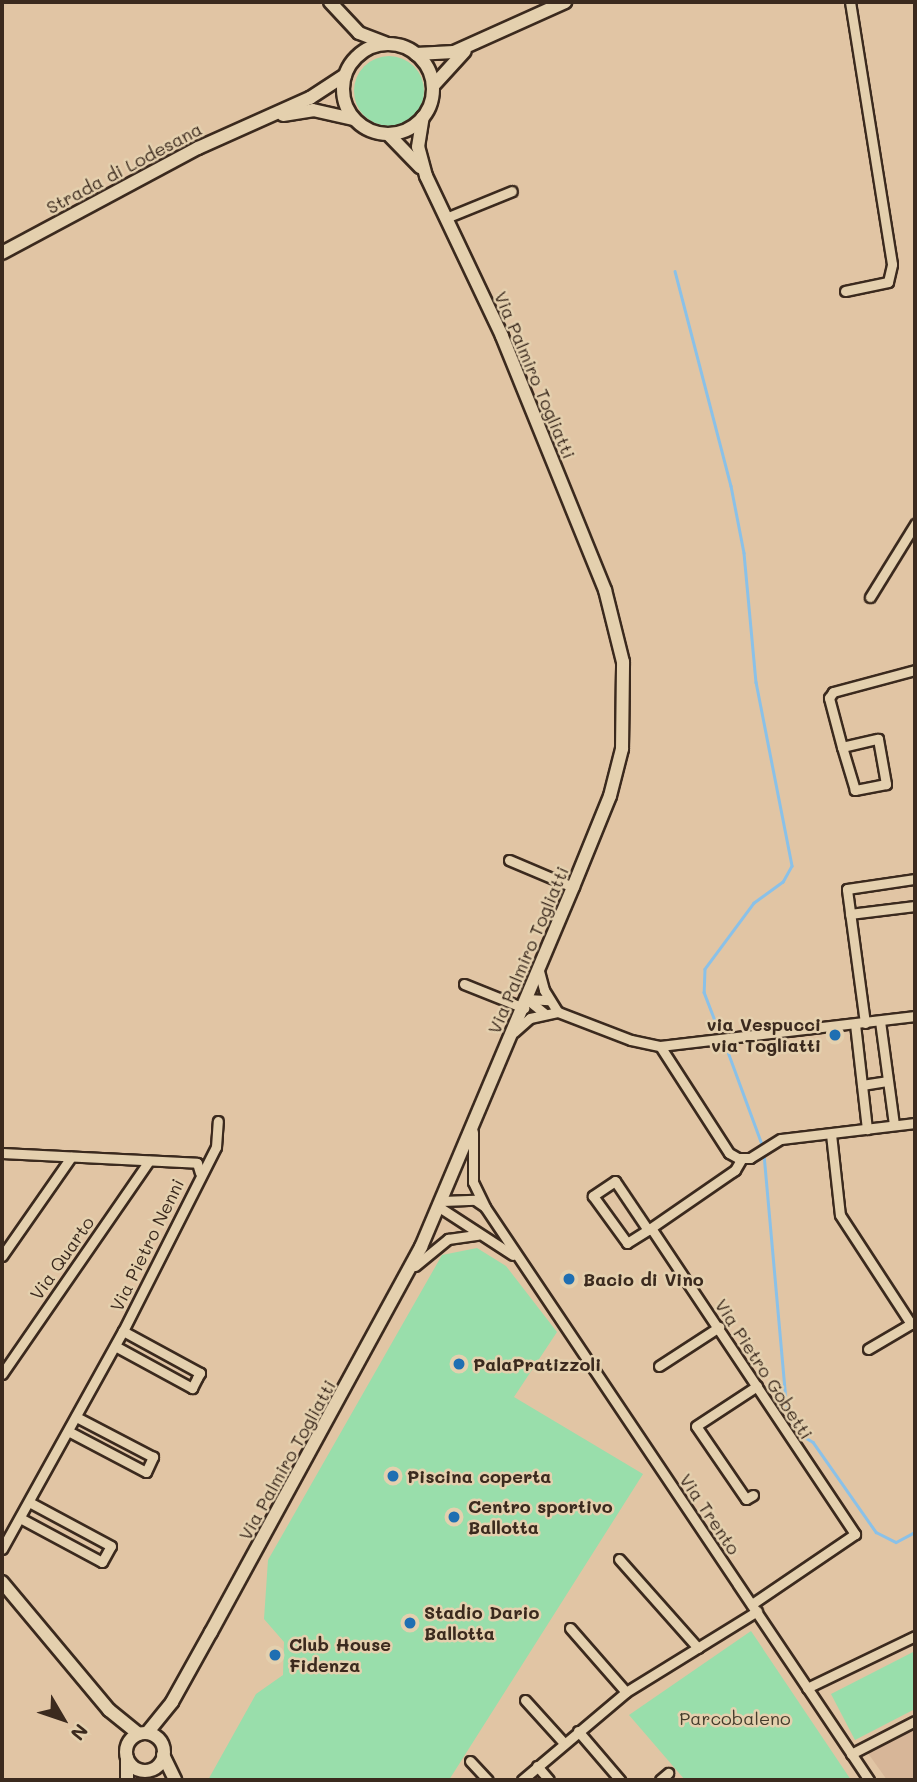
<!DOCTYPE html>
<html>
<head>
<meta charset="utf-8">
<style>
	body { margin:0 }
	#map { position:relative; width:917px; height:1782px; overflow:hidden; background:#e1c5a4; font-family:Mali,sans-serif }
	div>[style] { position:absolute }
	[style*='--x'] { left:calc(var(--x)*1px); top:calc(var(--y)*1px); width:calc(var(--w)*1px); rotate:calc(var(--a)*1deg) }
	.built>* { inset:0; background:#d7b698 }
	.green>* { inset:0; background:#99deab }
	.round { border-radius:50% }
	.stream>* { height:2.5px; margin:-1.25px; padding:0 1.25px; transform-origin:1.25px; border-radius:1.25px; background:#8ac1e8 }
	.roads { filter:drop-shadow(2px 0 #3b2a1e) drop-shadow(-2px 0 #3b2a1e) drop-shadow(0 2px #3b2a1e) drop-shadow(0 -2px #3b2a1e) }
	.street>* { height:9px; margin:-4.5px; padding:0 4.5px; transform-origin:4.5px; border-radius:4.5px; background:#e4d0ae }
	.secondary>* { height:12px; margin:-6px; padding:0 6px; transform-origin:6px; border-radius:6px; background:#e4d0ae }
	.secondary>.ring { margin:-6px; padding:0; box-sizing:content-box; background:none; border:12px solid #e4d0ae; border-radius:50% }
	.dots>* { width:19px; height:19px; translate:-50% -50%; box-sizing:border-box; border:4px solid #e4d0ae; border-radius:50% }
	span { translate:-50% -50%; white-space:nowrap; text-align:center; line-height:1.15; -webkit-text-stroke:5px #e4d0ae; paint-order:stroke }
	.street-label { font-size:18px; color:#3b2a1e }
	.poi-label { font-size:18px; color:#3b2a1e; font-weight:700 }
	.right { translate:-100% -50%; text-align:right }
	.left { translate:0 -50%; text-align:left }
	.park-label { font-size:18px; color:#443c2c }
	.frame { position:absolute; inset:0; border:4px solid #3b2a1e; pointer-events:none }
	.north { position:absolute; left:28px; top:1684px; width:70px; height:70px; -webkit-text-stroke:5px #e4d0ae; paint-order:stroke; rotate:129deg; font-size:19px; font-weight:700; line-height:28px; text-align:center; color:#3b2a1e }
	.north::after { content:''; display:block; margin:auto; width:24px; height:32px; background:#3b2a1e; clip-path:polygon(50% 0,100% 100%,50% 72%,0 100%) }
</style>
</head>
<body>
<div id="map">
	<div class="built">
		<i style="clip-path:polygon(915px 1724px,915px 1780px,887px 1780px,865px 1749px)"></i>
	</div>
	<div class="green">
		<i class="round" style="left:354px;top:56px;width:70px;height:70px"></i>
		<i style="clip-path:polygon(477px 1248px,506px 1266px,557px 1332px,514px 1397px,643px 1474px,449px 1780px,208px 1780px,256px 1694px,283px 1675px,284px 1642px,264px 1619px,268px 1560px,442px 1255px)"></i>
		<i style="clip-path:polygon(751px 1631px,851px 1780px,685px 1780px,629px 1715px)"></i>
		<i style="clip-path:polygon(915px 1651px,915px 1709px,855px 1740px,831px 1694px)"></i>
	</div>
	<div class="stream">
		<i style="--x:675;--y:271;--w:222;--a:75.4"></i>
		<i style="--x:731;--y:486;--w:68;--a:79"></i>
		<i style="--x:744;--y:553;--w:130;--a:84.7"></i>
		<i style="--x:756;--y:682;--w:187;--a:78.9"></i>
		<i style="--x:792;--y:866;--w:18;--a:119"></i>
		<i style="--x:783;--y:882;--w:36;--a:144"></i>
		<i style="--x:754;--y:903;--w:82;--a:126.6"></i>
		<i style="--x:705;--y:969;--w:23;--a:92"></i>
		<i style="--x:704;--y:992;--w:34;--a:69"></i>
		<i style="--x:728;--y:1052;--w:101;--a:69.8"></i>
		<i style="--x:764;--y:1154;--w:260;--a:84.9"></i>
		<i style="--x:787;--y:1413;--w:26;--a:58"></i>
		<i style="--x:801;--y:1435;--w:14;--a:30"></i>
		<i style="--x:813;--y:1442;--w:110;--a:55"></i>
		<i style="--x:876;--y:1532;--w:22;--a:27"></i>
		<i style="--x:896;--y:1542;--w:21;--a:-28"></i>
	</div>
	<div class="roads">
		<div class="street">
			<i style="--x:446;--y:218;--w:71;--a:-22.2"></i>
			<i style="--x:845;--y:291;--w:44;--a:-11.8"></i>
			<i style="--x:888;--y:282;--w:18;--a:-77"></i>
			<i style="--x:892;--y:264;--w:265;--a:-99.1"></i>
			<i style="--x:870;--y:597;--w:86;--a:-58.3"></i>
			<i style="--x:842;--y:747;--w:37;--a:-13"></i>
			<i style="--x:878;--y:739;--w:46;--a:79.9"></i>
			<i style="--x:886;--y:784;--w:32;--a:169"></i>
			<i style="--x:855;--y:790;--w:45;--a:-106.8"></i>
			<i style="--x:842;--y:747;--w:51;--a:-104.9"></i>
			<i style="--x:829;--y:698;--w:7;--a:-56"></i>
			<i style="--x:833;--y:692;--w:85;--a:-15"></i>
			<i style="--x:509;--y:860;--w:69;--a:22.9"></i>
			<i style="--x:850;--y:914;--w:65;--a:-7"></i>
			<i style="--x:539;--y:971;--w:20;--a:75"></i>
			<i style="--x:544;--y:990;--w:26;--a:58"></i>
			<i style="--x:558;--y:1012;--w:78;--a:21"></i>
			<i style="--x:631;--y:1040;--w:30;--a:12"></i>
			<i style="--x:660;--y:1046;--w:257;--a:-6.7"></i>
			<i style="--x:464;--y:984;--w:65;--a:21.8"></i>
			<i style="--x:544;--y:1013;--w:22;--a:-141"></i>
			<i style="--x:527;--y:999;--w:22;--a:3"></i>
			<i style="--x:880;--y:1021;--w:105;--a:82.3"></i>
			<i style="--x:865;--y:1023;--w:135;--a:-97.7"></i>
			<i style="--x:847;--y:889;--w:69;--a:-8.4"></i>
			<i style="--x:855;--y:1024;--w:106;--a:83.5"></i>
			<i style="--x:514;--y:1032;--w:21;--a:-41"></i>
			<i style="--x:530;--y:1018;--w:29;--a:-12"></i>
			<i style="--x:660;--y:1046;--w:127;--a:57.2"></i>
			<i style="--x:729;--y:1153;--w:10;--a:29"></i>
			<i style="--x:738;--y:1158;--w:12;--a:0"></i>
			<i style="--x:750;--y:1158;--w:36;--a:-32"></i>
			<i style="--x:781;--y:1139;--w:135;--a:-6.8"></i>
			<i style="--x:862;--y:1085;--w:25;--a:-9"></i>
			<i style="--x:473;--y:1132;--w:50;--a:90"></i>
			<i style="--x:473;--y:1182;--w:28;--a:64"></i>
			<i style="--x:485;--y:1207;--w:690;--a:56.17"></i>
			<i style="--x:831;--y:1134;--w:81;--a:83.7"></i>
			<i style="--x:840;--y:1215;--w:130;--a:56.9"></i>
			<i style="--x:2;--y:1153;--w:195;--a:2.9"></i>
			<i style="--x:197;--y:1163;--w:10;--a:73"></i>
			<i style="--x:742;--y:1158;--w:14;--a:120"></i>
			<i style="--x:735;--y:1170;--w:102;--a:145.4"></i>
			<i style="--x:651;--y:1228;--w:368;--a:56.3"></i>
			<i style="--x:855;--y:1534;--w:125;--a:145.8"></i>
			<i style="--x:442;--y:1201;--w:33;--a:-2"></i>
			<i style="--x:475;--y:1200;--w:11;--a:34"></i>
			<i style="--x:439;--y:1207;--w:88;--a:33"></i>
			<i style="--x:648;--y:1230;--w:59;--a:-124"></i>
			<i style="--x:615;--y:1181;--w:27;--a:146"></i>
			<i style="--x:593;--y:1196;--w:58;--a:54.1"></i>
			<i style="--x:627;--y:1243;--w:28;--a:-32"></i>
			<i style="--x:2;--y:1256;--w:121;--a:-55.1"></i>
			<i style="--x:415;--y:1266;--w:43;--a:-39.3"></i>
			<i style="--x:448;--y:1239;--w:30;--a:-8"></i>
			<i style="--x:115;--y:1346;--w:88;--a:28.6"></i>
			<i style="--x:192;--y:1388;--w:11;--a:-63"></i>
			<i style="--x:197;--y:1378;--w:6;--a:-59"></i>
			<i style="--x:200;--y:1373;--w:88;--a:-151.4"></i>
			<i style="--x:868;--y:1349;--w:53;--a:-30.4"></i>
			<i style="--x:659;--y:1366;--w:72;--a:-33"></i>
			<i style="--x:2;--y:1374;--w:259;--a:-55.4"></i>
			<i style="--x:68;--y:1431;--w:88;--a:27.7"></i>
			<i style="--x:146;--y:1472;--w:17;--a:-65"></i>
			<i style="--x:153;--y:1457;--w:87;--a:-152.5"></i>
			<i style="--x:753;--y:1495;--w:8;--a:150"></i>
			<i style="--x:746;--y:1499;--w:88;--a:-124.4"></i>
			<i style="--x:696;--y:1426;--w:73;--a:-33.3"></i>
			<i style="--x:20;--y:1518;--w:93;--a:28.2"></i>
			<i style="--x:102;--y:1562;--w:18;--a:-61"></i>
			<i style="--x:111;--y:1546;--w:93;--a:-151.8"></i>
			<i style="--x:2;--y:1549;--w:249;--a:-61"></i>
			<i style="--x:123;--y:1331;--w:206;--a:-63.2"></i>
			<i style="--x:216;--y:1147;--w:26;--a:-86"></i>
			<i style="--x:619;--y:1559;--w:119;--a:48.4"></i>
			<i style="--x:570;--y:1628;--w:85;--a:48.8"></i>
			<i style="--x:807;--y:1688;--w:120;--a:-25.7"></i>
			<i style="--x:525;--y:1700;--w:58;--a:47.8"></i>
			<i style="--x:578;--y:1731;--w:65;--a:49.4"></i>
			<i style="--x:851;--y:1754;--w:72;--a:-27.3"></i>
			<i style="--x:470;--y:1761;--w:26;--a:47"></i>
			<i style="--x:537;--y:1766;--w:18;--a:49"></i>
			<i style="--x:522;--y:1780;--w:136;--a:-40.2"></i>
			<i style="--x:626;--y:1692;--w:154;--a:-31.7"></i>
			<i style="--x:660;--y:1780;--w:11;--a:-41"></i>
		</div>
		<div class="secondary">
			<i style="--x:330;--y:2;--w:42;--a:46.9"></i>
			<i style="--x:359;--y:33;--w:28;--a:21"></i>
			<i class="ring" style="left:343px;top:44px;width:78px;height:78px"></i>
			<i style="--x:416;--y:54;--w:38;--a:-3"></i>
			<i style="--x:454;--y:52;--w:122;--a:-24.2"></i>
			<i style="--x:433;--y:86;--w:47;--a:-47.6"></i>
			<i style="--x:283;--y:115;--w:30;--a:-9"></i>
			<i style="--x:313;--y:110;--w:41;--a:12.7"></i>
			<i style="--x:389;--y:135;--w:45;--a:45.9"></i>
			<i style="--x:2;--y:253;--w:222;--a:-28.2"></i>
			<i style="--x:198;--y:148;--w:123;--a:-24.1"></i>
			<i style="--x:310;--y:98;--w:42;--a:-33.3"></i>
			<i style="--x:2;--y:1582;--w:167;--a:50.1"></i>
			<i style="--x:109;--y:1710;--w:38;--a:39"></i>
			<i style="--x:147;--y:1733;--w:40;--a:-51"></i>
			<i style="--x:172;--y:1702;--w:80;--a:-60.9"></i>
			<i style="--x:211;--y:1632;--w:439;--a:-61.4"></i>
			<i style="--x:421;--y:1247;--w:391;--a:-67.1"></i>
			<i style="--x:573;--y:887;--w:98;--a:-67.9"></i>
			<i style="--x:610;--y:796;--w:49;--a:-75.7"></i>
			<i style="--x:622;--y:749;--w:87;--a:-89.3"></i>
			<i style="--x:623;--y:662;--w:74;--a:-104"></i>
			<i style="--x:605;--y:590;--w:274;--a:-112.1"></i>
			<i style="--x:502;--y:336;--w:177;--a:-115.4"></i>
			<i style="--x:426;--y:176;--w:30;--a:-105"></i>
			<i style="--x:418;--y:147;--w:30;--a:-81"></i>
			<i class="ring" style="left:126px;top:1733px;width:26px;height:26px"></i>
			<i style="--x:163;--y:1755;--w:28;--a:64"></i>
			<i style="--x:127;--y:1758;--w:22;--a:90"></i>
		</div>
	</div>
	<div class="dots">
		<i style="left:835px;top:1035px;background:#1f6fb2"></i>
		<i style="left:569px;top:1279px;background:#1f6fb2"></i>
		<i style="left:459px;top:1364px;background:#1f6fb2"></i>
		<i style="left:393px;top:1476px;background:#1f6fb2"></i>
		<i style="left:454px;top:1517px;background:#1f6fb2"></i>
		<i style="left:410px;top:1623px;background:#1f6fb2"></i>
		<i style="left:275px;top:1655px;background:#1f6fb2"></i>
	</div>
	<div class="street-label">
		<span style="left:124px;top:168px;rotate:-28deg">Strada di Lodesana</span>
		<span style="left:535px;top:375px;rotate:67deg">Via Palmiro Togliatti</span>
		<span style="left:528px;top:950px;rotate:-67deg">Via Palmiro Togliatti</span>
		<span style="left:147px;top:1245px;rotate:-64deg">Via Pietro Nenni</span>
		<span style="left:62px;top:1258px;rotate:-55deg">Via Quarto</span>
		<span style="left:764px;top:1369px;rotate:57deg">Via Pietro Gobetti</span>
		<span style="left:287px;top:1460px;rotate:-61deg">Via Palmiro Togliatti</span>
		<span style="left:710px;top:1514px;rotate:56deg">Via Trento</span>
	</div>
	<div class="poi-label">
		<span class="right" style="left:821px;top:1035px">via Vespucci<br>via Togliatti</span>
		<span class="left" style="left:583px;top:1279px">Bacio di Vino</span>
		<span class="left" style="left:473px;top:1364px">PalaPratizzoli</span>
		<span class="left" style="left:407px;top:1476px">Piscina coperta</span>
		<span class="left" style="left:468px;top:1517px">Centro sportivo<br>Ballotta</span>
		<span class="left" style="left:424px;top:1623px">Stadio Dario<br>Ballotta</span>
		<span class="left" style="left:289px;top:1655px">Club House<br>Fidenza</span>
	</div>
	<div class="park-label">
		<span style="left:735px;top:1718px">Parcobaleno</span>
	</div>
	<div class="frame"></div>
	<div class="north">N</div>
</div>
</body>
</html>
